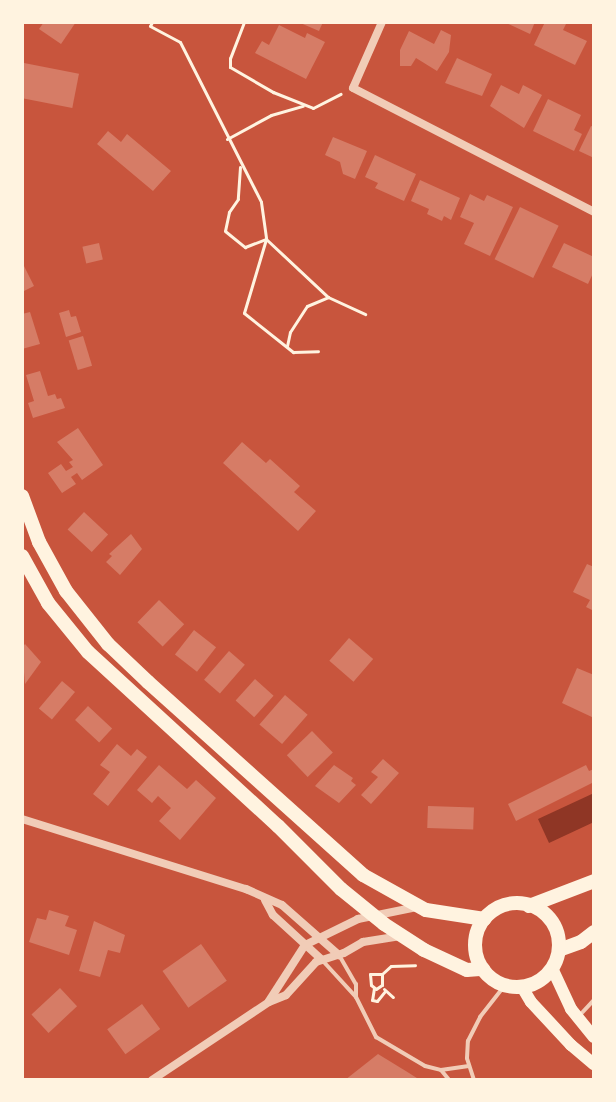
<!DOCTYPE html>
<html>
<head>
<meta charset="utf-8">
<style>
	body { margin:0 }
	#map { position:relative; width:616px; height:1102px; overflow:hidden; background:#c8553d; font-family:"Space Grotesk",sans-serif }
	div>[style] { position:absolute }
	[style*='--x'] { left:calc(var(--x)*1px); top:calc(var(--y)*1px); width:calc(var(--w)*1px); rotate:calc(var(--a)*1deg) }
	.water>* { inset:0; background:#8f3625 }
	.building>* { inset:0; background:#d67c66; transform-origin:0 0 }
	.path>* { height:3px; margin:-1.5px; padding:0 1.5px; transform-origin:1.5px; border-radius:1.5px; background:#fff3e0 }
	.service>* { height:4px; margin:-2px; padding:0 2px; transform-origin:2px; border-radius:2px; background:#f1ccb7 }
	.minor>* { height:8px; margin:-4px; padding:0 4px; transform-origin:4px; border-radius:4px; background:#f1ccb7 }
	.secondary>* { height:12px; margin:-6px; padding:0 6px; transform-origin:6px; border-radius:6px; background:#fff3e0 }
	.primary>* { height:14px; margin:-7px; padding:0 7px; transform-origin:7px; border-radius:7px; background:#fff3e0 }
	.trunk>* { height:14px; margin:-7px; padding:0 7px; transform-origin:7px; border-radius:7px; background:#fff3e0 }
	.trunk>.ring { margin:-7px; padding:0; box-sizing:content-box; background:none; border:14px solid #fff3e0; border-radius:50% }
	span { translate:-50% -50%; white-space:nowrap; text-align:center; line-height:1.15; -webkit-text-stroke:6px #fff3e0; paint-order:stroke }
	.frame { position:absolute; inset:0; border:24px solid #fff3e0; pointer-events:none }
</style>
</head>
<body>
<div id="map">
	<div class="water">
		<i style="clip-path:polygon(594px 793px,594px 822px,549px 843px,538px 819px)"></i>
	</div>
	<div class="building">
		<i style="clip-path:polygon(44px 22px,76px 22px,61px 44px,39px 29px)"></i>
		<i style="clip-path:polygon(298px 22px,323px 22px,319px 31px)"></i>
		<i style="clip-path:polygon(504px 22px,535px 22px,530px 34px)"></i>
		<i style="clip-path:polygon(545px 22px,567px 22px,563px 30px,587px 41px,575px 65px,534px 45px)"></i>
		<i style="clip-path:polygon(279px 25px,305px 38px,307px 33px,325px 42px,306px 79px,255px 53px,262px 41px,269px 45px)"></i>
		<i style="clip-path:polygon(441px 30px,451px 35px,449px 52px,437px 71px,416px 58px,411px 66px,400px 66px,400px 50px,409px 31px,434px 44px)"></i>
		<i style="clip-path:polygon(457px 58px,492px 74px,482px 96px,445px 83px)"></i>
		<i style="left:24px;top:63px;width:56px;height:35px;rotate:11deg"></i>
		<i style="clip-path:polygon(501px 85px,519px 94px,523px 85px,542px 95px,524px 128px,490px 106px)"></i>
		<i style="clip-path:polygon(548px 99px,581px 115px,574px 130px,582px 134px,574px 151px,533px 131px)"></i>
		<i style="clip-path:polygon(591px 126px,594px 127px,594px 158px,579px 151px)"></i>
		<i style="clip-path:polygon(108px 131px,121px 142px,127px 134px,171px 171px,153px 191px,97px 144px)"></i>
		<i style="clip-path:polygon(333px 137px,367px 151px,355px 179px,343px 174px,340px 162px,325px 155px)"></i>
		<i style="clip-path:polygon(375px 155px,416px 174px,404px 201px,375px 188px,378px 183px,365px 177px)"></i>
		<i style="clip-path:polygon(420px 180px,460px 198px,451px 220px,444px 216px,442px 221px,427px 214px,429px 209px,411px 201px)"></i>
		<i style="clip-path:polygon(470px 194px,484px 201px,487px 195px,513px 207px,490px 256px,464px 244px,474px 223px,460px 217px)"></i>
		<i style="left:520px;top:207px;width:43px;height:58px;rotate:26deg"></i>
		<i style="left:99px;top:243px;width:17px;height:17px;rotate:77deg"></i>
		<i style="clip-path:polygon(564px 243px,594px 257px,594px 271px,588px 284px,552px 267px)"></i>
		<i style="clip-path:polygon(22px 262px,34px 286px,22px 292px)"></i>
		<i style="clip-path:polygon(69px 310px,71px 317px,76px 316px,81px 332px,66px 337px,59px 313px)"></i>
		<i style="clip-path:polygon(30px 312px,40px 344px,22px 349px,22px 314px)"></i>
		<i style="left:83px;top:336px;width:31px;height:15px;rotate:73deg"></i>
		<i style="clip-path:polygon(40px 371px,48px 396px,55px 394px,57px 399px,61px 398px,65px 408px,33px 418px,28px 403px,34px 401px,26px 375px)"></i>
		<i style="clip-path:polygon(78px 428px,103px 465px,82px 480px,77px 473px,71px 477px,76px 484px,62px 493px,48px 473px,61px 464px,66px 471px,73px 467px,69px 462px,73px 460px,57px 442px)"></i>
		<i style="clip-path:polygon(242px 442px,266px 463px,270px 459px,300px 486px,294px 492px,316px 511px,298px 531px,223px 463px)"></i>
		<i style="left:84px;top:512px;width:33px;height:24px;rotate:43deg"></i>
		<i style="clip-path:polygon(131px 534px,142px 549px,120px 575px,106px 562px,112px 556px,109px 554px)"></i>
		<i style="clip-path:polygon(587px 564px,594px 567px,594px 611px,586px 607px,590px 600px,573px 592px)"></i>
		<i style="left:159px;top:600px;width:35px;height:31px;rotate:44deg"></i>
		<i style="left:194px;top:630px;width:28px;height:31px;rotate:38deg"></i>
		<i style="left:349px;top:638px;width:32px;height:30px;rotate:41deg"></i>
		<i style="clip-path:polygon(25px 644px,41px 662px,25px 684px,22px 648px)"></i>
		<i style="left:229px;top:651px;width:21px;height:38px;rotate:41deg"></i>
		<i style="clip-path:polygon(577px 668px,594px 675px,594px 718px,562px 703px)"></i>
		<i style="left:255px;top:679px;width:25px;height:29px;rotate:42deg"></i>
		<i style="left:62px;top:681px;width:17px;height:36px;rotate:40deg"></i>
		<i style="left:285px;top:695px;width:30px;height:39px;rotate:41deg"></i>
		<i style="left:88px;top:706px;width:33px;height:19px;rotate:43deg"></i>
		<i style="left:312px;top:731px;width:30px;height:35px;rotate:46deg"></i>
		<i style="clip-path:polygon(117px 744px,131px 756px,137px 749px,147px 757px,108px 806px,93px 794px,110px 772px,100px 765px)"></i>
		<i style="clip-path:polygon(383px 759px,399px 773px,371px 804px,361px 795px,378px 777px,371px 772px)"></i>
		<i style="clip-path:polygon(159px 765px,187px 789px,196px 780px,216px 798px,180px 840px,159px 821px,171px 808px,158px 796px,152px 803px,137px 790px)"></i>
		<i style="clip-path:polygon(334px 765px,353px 778px,351px 781px,356px 785px,339px 803px,315px 786px)"></i>
		<i style="clip-path:polygon(586px 765px,589px 771px,594px 769px,594px 782px,516px 821px,508px 804px)"></i>
		<i style="left:428px;top:806px;width:46px;height:22px;rotate:2deg"></i>
		<i style="clip-path:polygon(49px 910px,69px 916px,65px 926px,77px 930px,69px 955px,29px 942px,37px 918px,46px 920px)"></i>
		<i style="clip-path:polygon(94px 921px,125px 935px,120px 953px,108px 950px,100px 977px,79px 971px)"></i>
		<i style="left:201px;top:944px;width:45px;height:47px;rotate:55deg"></i>
		<i style="left:60px;top:988px;width:25px;height:39px;rotate:47deg"></i>
		<i style="left:142px;top:1004px;width:31px;height:43px;rotate:54deg"></i>
		<i style="clip-path:polygon(378px 1054px,409px 1073px,420px 1080px,345px 1080px)"></i>
	</div>
	<div class="path">
		<i style="--x:152;--y:22;--w:4;--a:117"></i>
		<i style="--x:150;--y:26;--w:34;--a:28"></i>
		<i style="--x:180;--y:42;--w:179;--a:63.1"></i>
		<i style="--x:261;--y:202;--w:37;--a:82"></i>
		<i style="--x:266;--y:239;--w:85;--a:43.1"></i>
		<i style="--x:328;--y:297;--w:41;--a:24.7"></i>
		<i style="--x:244;--y:22;--w:39;--a:111"></i>
		<i style="--x:230;--y:58;--w:9;--a:90"></i>
		<i style="--x:230;--y:67;--w:50;--a:30.2"></i>
		<i style="--x:273;--y:92;--w:43;--a:21.8"></i>
		<i style="--x:313;--y:108;--w:31;--a:-27"></i>
		<i style="--x:227;--y:139;--w:50;--a:-28.6"></i>
		<i style="--x:271;--y:115;--w:33;--a:-16"></i>
		<i style="--x:240;--y:167;--w:32;--a:94"></i>
		<i style="--x:238;--y:199;--w:16;--a:125"></i>
		<i style="--x:229;--y:212;--w:19;--a:102"></i>
		<i style="--x:225;--y:231;--w:26;--a:39"></i>
		<i style="--x:245;--y:247;--w:22;--a:-21"></i>
		<i style="--x:266;--y:239;--w:77;--a:106.6"></i>
		<i style="--x:244;--y:313;--w:63;--a:38.5"></i>
		<i style="--x:293;--y:352;--w:25;--a:-2"></i>
		<i style="--x:287;--y:346;--w:14;--a:-78"></i>
		<i style="--x:290;--y:332;--w:31;--a:-57"></i>
		<i style="--x:307;--y:306;--w:23;--a:-23"></i>
		<i style="--x:382;--y:974;--w:12;--a:180"></i>
		<i style="--x:370;--y:974;--w:11;--a:85"></i>
		<i style="--x:371;--y:985;--w:6;--a:39"></i>
		<i style="--x:376;--y:989;--w:7;--a:-34"></i>
		<i style="--x:382;--y:985;--w:11;--a:-90"></i>
		<i style="--x:382;--y:974;--w:12;--a:-42"></i>
		<i style="--x:391;--y:966;--w:24;--a:-2"></i>
		<i style="--x:374;--y:988;--w:12;--a:99"></i>
		<i style="--x:372;--y:1000;--w:5;--a:11"></i>
		<i style="--x:377;--y:1001;--w:13;--a:-51"></i>
		<i style="--x:384;--y:989;--w:12;--a:42"></i>
	</div>
	<div class="service">
		<i style="--x:339;--y:955;--w:34;--a:60"></i>
		<i style="--x:356;--y:984;--w:13;--a:90"></i>
		<i style="--x:356;--y:997;--w:45;--a:63.4"></i>
		<i style="--x:376;--y:1037;--w:57;--a:30.6"></i>
		<i style="--x:425;--y:1066;--w:16;--a:14"></i>
		<i style="--x:441;--y:1070;--w:28;--a:-8"></i>
		<i style="--x:322;--y:960;--w:50;--a:47.4"></i>
		<i style="--x:579;--y:1016;--w:22;--a:-47"></i>
		<i style="--x:441;--y:1070;--w:13;--a:51"></i>
		<i style="--x:474;--y:1080;--w:23;--a:-108"></i>
		<i style="--x:467;--y:1058;--w:17;--a:-87"></i>
		<i style="--x:468;--y:1041;--w:27;--a:-63"></i>
		<i style="--x:480;--y:1017;--w:41;--a:-52"></i>
	</div>
	<div class="minor">
		<i style="--x:382;--y:22;--w:72;--a:113.7"></i>
		<i style="--x:353;--y:88;--w:271;--a:27.2"></i>
		<i style="--x:22;--y:819;--w:235;--a:17.4"></i>
		<i style="--x:246;--y:889;--w:39;--a:24"></i>
		<i style="--x:282;--y:905;--w:76;--a:41.3"></i>
		<i style="--x:265;--y:900;--w:17;--a:62"></i>
		<i style="--x:273;--y:915;--w:65;--a:42.5"></i>
		<i style="--x:269;--y:1001;--w:67;--a:-57.3"></i>
		<i style="--x:305;--y:945;--w:59;--a:-26.1"></i>
		<i style="--x:358;--y:919;--w:60;--a:-11.5"></i>
		<i style="--x:152;--y:1080;--w:141;--a:-33.7"></i>
		<i style="--x:269;--y:1002;--w:18;--a:-22"></i>
		<i style="--x:286;--y:995;--w:45;--a:-47.7"></i>
		<i style="--x:316;--y:962;--w:29;--a:-18"></i>
		<i style="--x:344;--y:953;--w:22;--a:-30"></i>
		<i style="--x:363;--y:942;--w:38;--a:-9"></i>
	</div>
	<div class="secondary">
		<i style="--x:552;--y:968;--w:45;--a:65.1"></i>
		<i style="--x:571;--y:1009;--w:36;--a:51"></i>
		<i style="--x:522;--y:987;--w:17;--a:59"></i>
		<i style="--x:531;--y:1002;--w:59;--a:47.1"></i>
		<i style="--x:571;--y:1045;--w:30;--a:40"></i>
	</div>
	<div class="primary">
		<i style="--x:529;--y:906;--w:70;--a:-21"></i>
		<i style="--x:559;--y:950;--w:23;--a:-20"></i>
		<i style="--x:581;--y:942;--w:16;--a:-38"></i>
	</div>
	<div class="trunk">
		<i style="--x:22;--y:496;--w:49;--a:69.7"></i>
		<i style="--x:39;--y:542;--w:56;--a:61.1"></i>
		<i style="--x:66;--y:591;--w:68;--a:51.6"></i>
		<i style="--x:108;--y:644;--w:55;--a:43.5"></i>
		<i style="--x:148;--y:682;--w:289;--a:41.9"></i>
		<i style="--x:363;--y:875;--w:72;--a:29.1"></i>
		<i style="--x:426;--y:910;--w:59;--a:8.8"></i>
		<i style="--x:22;--y:556;--w:54;--a:61"></i>
		<i style="--x:48;--y:603;--w:63;--a:50.8"></i>
		<i style="--x:88;--y:652;--w:258;--a:42.5"></i>
		<i style="--x:278;--y:826;--w:89;--a:45"></i>
		<i style="--x:341;--y:889;--w:55;--a:39.1"></i>
		<i style="--x:384;--y:924;--w:48;--a:33"></i>
		<i style="--x:424;--y:950;--w:47;--a:24.9"></i>
		<i style="--x:467;--y:970;--w:16;--a:-4"></i>
		<i class="ring" style="left:475px;top:903px;width:70px;height:70px"></i>
	</div>
	<div class="frame"></div>
</div>
</body>
</html>
